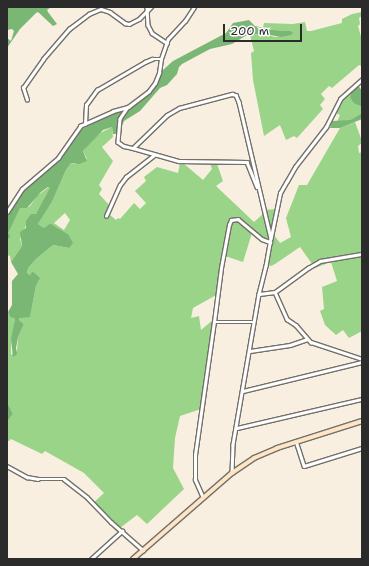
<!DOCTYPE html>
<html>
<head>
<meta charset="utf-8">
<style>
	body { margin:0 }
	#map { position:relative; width:369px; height:566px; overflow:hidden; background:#f9efe0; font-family:"Shantell Sans",sans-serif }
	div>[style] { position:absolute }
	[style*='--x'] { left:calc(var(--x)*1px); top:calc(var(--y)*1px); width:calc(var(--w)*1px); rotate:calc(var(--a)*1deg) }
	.green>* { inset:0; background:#99d488 }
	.forest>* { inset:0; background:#7ab674 }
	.roads { filter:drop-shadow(1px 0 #73706a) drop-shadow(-1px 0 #73706a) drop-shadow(0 1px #73706a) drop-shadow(0 -1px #73706a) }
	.street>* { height:2.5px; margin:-1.25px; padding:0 1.25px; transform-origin:1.25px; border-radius:1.25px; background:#fff }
	.secondary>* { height:4px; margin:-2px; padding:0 2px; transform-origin:2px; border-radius:2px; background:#fde5c5 }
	span { translate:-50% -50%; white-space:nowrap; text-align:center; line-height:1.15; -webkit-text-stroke:3px #fff; paint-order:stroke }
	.frame { position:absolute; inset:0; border:8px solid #2b2b2b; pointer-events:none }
	.scale { position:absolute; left:223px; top:24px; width:79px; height:18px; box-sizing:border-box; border:2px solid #2b2b2b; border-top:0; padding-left:5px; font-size:12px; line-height:14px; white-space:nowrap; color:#2b2b2b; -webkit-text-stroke:3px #fff; paint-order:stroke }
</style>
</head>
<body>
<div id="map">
	<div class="green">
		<i style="clip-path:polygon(362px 12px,362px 16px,359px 18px,360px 24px,358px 26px,362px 40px,362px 66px,359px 65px,332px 88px,329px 86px,321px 94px,325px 99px,320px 105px,323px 109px,297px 138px,294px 136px,286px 140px,280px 125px,264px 136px,253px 80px,251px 53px,254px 51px,250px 35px,265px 34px,275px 37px,292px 35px,293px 34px,291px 31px,272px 30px,263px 27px,264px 23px,293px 24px,305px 22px,307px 31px,311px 31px,342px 23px,342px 19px,352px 14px)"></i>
		<i style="clip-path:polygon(350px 89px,351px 91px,350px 98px,358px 105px,362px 107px,362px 113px,350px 120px,337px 122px,340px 115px,332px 111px,341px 96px)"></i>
		<i style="clip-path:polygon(evenodd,355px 122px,362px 141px,362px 143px,358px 146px,359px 153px,362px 152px,362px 331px,349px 338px,343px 330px,336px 335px,325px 325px,320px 311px,324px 309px,322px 287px,337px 281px,331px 262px,315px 268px,300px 247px,275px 264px,271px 266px,264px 264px,268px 242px,252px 233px,243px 262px,225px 256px,218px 294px,193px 308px,191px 318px,199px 316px,201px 330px,214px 319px,201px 409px,180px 416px,175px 438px,173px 468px,184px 489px,147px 524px,137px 515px,116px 531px,91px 505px,104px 493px,84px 473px,45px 451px,42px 454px,11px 439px,9px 441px,7px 441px,7px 422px,13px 414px,7px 402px,7px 316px,8px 312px,10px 317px,15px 319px,11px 345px,11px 355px,17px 351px,18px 337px,24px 324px,19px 320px,19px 317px,30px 316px,36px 286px,39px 280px,32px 271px,30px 275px,27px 273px,28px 268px,36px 259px,53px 245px,69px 248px,68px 234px,53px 225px,44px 228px,38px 224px,52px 202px,66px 170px,71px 163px,75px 164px,87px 159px,83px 151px,98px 134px,112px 127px,113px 137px,102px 147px,113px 161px,99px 185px,102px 189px,99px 194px,111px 207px,109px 214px,116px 220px,118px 218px,120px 219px,134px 203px,140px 209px,146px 203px,135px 191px,146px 181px,144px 177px,157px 167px,178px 173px,180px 163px,183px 163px,203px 180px,212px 169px,210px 163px,217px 164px,223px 181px,216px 186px,254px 222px,263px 214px,262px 210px,278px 209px,274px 235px,280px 243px,291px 237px,286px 218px,299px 185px,307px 185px,340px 128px,355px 122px,65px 213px,70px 220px,64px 230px,54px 223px,65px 213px)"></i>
		<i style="clip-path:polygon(49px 187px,51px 189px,40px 208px,36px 214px,31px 214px,20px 239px,22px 246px,11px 262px,10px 256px,7px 255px,7px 242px,9px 238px,7px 233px,17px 212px,20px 208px,27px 208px,30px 206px,37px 196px)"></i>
	</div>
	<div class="forest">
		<i style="clip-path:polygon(7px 7px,51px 7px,47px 10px,48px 12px,57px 24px,53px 26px,38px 12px,36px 13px,20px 29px,7px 48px,7px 38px,11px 41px,14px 31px,12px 29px,7px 30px)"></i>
		<i style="clip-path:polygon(249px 20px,255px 26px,272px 30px,291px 31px,293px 33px,292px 35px,281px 37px,265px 34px,247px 35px,232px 44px,210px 49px,182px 64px,179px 67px,177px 74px,167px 85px,160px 88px,140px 111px,124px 121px,119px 134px,113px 134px,112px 127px,103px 130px,83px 151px,87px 161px,79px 164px,71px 163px,66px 170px,52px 202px,38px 224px,44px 228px,50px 224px,53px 225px,68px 234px,73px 243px,69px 248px,53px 245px,36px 259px,28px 268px,27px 273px,30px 275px,32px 271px,40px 278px,36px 286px,30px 317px,19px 318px,19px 320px,24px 324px,18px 337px,16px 348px,17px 354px,13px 357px,11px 339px,15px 319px,10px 317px,8px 312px,12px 305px,12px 281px,18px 274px,11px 262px,22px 246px,20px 232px,26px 228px,26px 221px,31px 214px,36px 214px,50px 188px,48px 187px,41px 192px,27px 208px,20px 208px,8px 233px,10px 236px,7px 242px,7px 215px,17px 199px,28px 186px,59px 159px,82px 129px,105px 117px,135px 105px,156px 85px,163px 70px,173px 61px,226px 33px,233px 23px)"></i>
		<i style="clip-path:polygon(358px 85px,362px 91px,362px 107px,354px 103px,350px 98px,351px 91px)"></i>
		<i style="clip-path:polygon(362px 113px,362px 119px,340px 128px,330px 128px,332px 121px,350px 120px)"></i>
		<i style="clip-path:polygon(7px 402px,13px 414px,7px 422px,8px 414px)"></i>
	</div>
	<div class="roads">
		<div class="street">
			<i style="--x:147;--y:7;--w:18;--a:87"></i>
			<i style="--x:148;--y:25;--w:9;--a:63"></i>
			<i style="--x:152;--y:33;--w:18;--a:34"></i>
			<i style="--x:27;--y:100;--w:13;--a:-108"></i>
			<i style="--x:23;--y:88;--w:35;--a:-55"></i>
			<i style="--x:43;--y:59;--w:40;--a:-49"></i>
			<i style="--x:69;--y:29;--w:25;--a:-37"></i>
			<i style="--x:89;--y:14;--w:13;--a:-23"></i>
			<i style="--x:101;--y:9;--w:9;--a:18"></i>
			<i style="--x:110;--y:12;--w:19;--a:36"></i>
			<i style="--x:125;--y:23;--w:4;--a:14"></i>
			<i style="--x:129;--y:24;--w:11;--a:-27"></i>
			<i style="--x:139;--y:19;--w:17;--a:-45"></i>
			<i style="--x:128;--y:107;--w:14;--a:124"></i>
			<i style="--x:120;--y:119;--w:23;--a:95"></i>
			<i style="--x:118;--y:142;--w:7;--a:34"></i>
			<i style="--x:124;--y:146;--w:9;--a:13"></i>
			<i style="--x:133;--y:148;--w:47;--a:-44.1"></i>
			<i style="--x:167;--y:115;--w:14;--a:-30"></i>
			<i style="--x:179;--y:108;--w:55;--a:-14.8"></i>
			<i style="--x:232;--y:94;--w:4;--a:14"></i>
			<i style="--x:236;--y:95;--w:8;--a:67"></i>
			<i style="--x:239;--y:102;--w:140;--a:76.8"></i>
			<i style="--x:271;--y:238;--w:28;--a:100"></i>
			<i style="--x:266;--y:266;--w:29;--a:104"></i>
			<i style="--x:259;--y:294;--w:153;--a:99.8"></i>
			<i style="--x:233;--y:445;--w:28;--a:92"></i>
			<i style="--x:85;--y:124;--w:19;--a:-87"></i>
			<i style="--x:86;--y:105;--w:19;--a:-54"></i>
			<i style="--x:97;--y:90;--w:56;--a:-30.3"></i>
			<i style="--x:145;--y:62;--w:8;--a:-23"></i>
			<i style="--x:152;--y:59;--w:9;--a:0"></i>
			<i style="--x:133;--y:148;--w:48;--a:15.8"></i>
			<i style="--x:179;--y:161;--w:68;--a:0.8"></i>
			<i style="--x:247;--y:162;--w:27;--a:68"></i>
			<i style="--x:7;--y:212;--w:27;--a:-57"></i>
			<i style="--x:22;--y:189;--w:48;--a:-40.7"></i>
			<i style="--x:58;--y:158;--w:39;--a:-55"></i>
			<i style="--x:80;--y:126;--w:36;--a:-24"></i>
			<i style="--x:113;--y:111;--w:16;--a:-15"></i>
			<i style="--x:128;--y:107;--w:26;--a:-37"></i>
			<i style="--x:149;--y:91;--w:10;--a:-53"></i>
			<i style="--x:155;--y:83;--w:11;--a:-68"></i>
			<i style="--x:159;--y:73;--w:14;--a:-82"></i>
			<i style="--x:161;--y:59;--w:21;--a:-71"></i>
			<i style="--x:168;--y:39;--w:25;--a:-47"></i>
			<i style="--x:185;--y:21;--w:17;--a:-57"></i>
			<i style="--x:106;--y:216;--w:34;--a:-66"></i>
			<i style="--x:120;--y:185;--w:10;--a:-53"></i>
			<i style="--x:126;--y:177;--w:36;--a:-38"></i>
			<i style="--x:271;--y:237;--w:45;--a:-78.4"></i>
			<i style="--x:280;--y:193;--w:14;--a:-60"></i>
			<i style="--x:287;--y:181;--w:16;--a:-60"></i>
			<i style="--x:295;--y:167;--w:51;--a:-52.2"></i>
			<i style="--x:326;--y:127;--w:31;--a:-63"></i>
			<i style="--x:340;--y:99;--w:30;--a:-42"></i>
			<i style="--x:275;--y:292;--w:41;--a:-36"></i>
			<i style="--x:308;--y:268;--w:14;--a:-30"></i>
			<i style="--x:320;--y:261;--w:43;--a:-9.5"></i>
			<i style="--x:259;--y:294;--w:16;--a:-7"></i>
			<i style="--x:275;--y:292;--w:30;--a:66"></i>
			<i style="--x:287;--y:319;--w:11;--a:34"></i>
			<i style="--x:296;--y:325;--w:23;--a:49"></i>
			<i style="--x:311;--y:342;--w:54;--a:18.4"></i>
			<i style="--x:214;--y:322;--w:54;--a:-82.6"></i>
			<i style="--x:221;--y:268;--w:44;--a:-79.5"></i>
			<i style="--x:229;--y:225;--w:5;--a:-68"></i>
			<i style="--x:231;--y:220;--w:7;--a:-8"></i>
			<i style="--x:238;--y:219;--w:31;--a:40"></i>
			<i style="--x:262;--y:239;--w:9;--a:21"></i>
			<i style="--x:250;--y:351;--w:40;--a:-8.5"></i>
			<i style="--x:290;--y:345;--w:18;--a:-19"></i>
			<i style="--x:243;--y:391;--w:122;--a:-13.7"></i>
			<i style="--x:237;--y:428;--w:128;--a:-13.1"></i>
			<i style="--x:296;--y:441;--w:26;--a:72"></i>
			<i style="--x:304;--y:466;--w:61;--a:-17.2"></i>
			<i style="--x:7;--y:466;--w:23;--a:29"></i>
			<i style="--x:27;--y:477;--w:11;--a:10"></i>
			<i style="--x:38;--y:479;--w:26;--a:0"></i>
			<i style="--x:64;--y:479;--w:29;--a:38"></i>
			<i style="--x:87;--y:497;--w:35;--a:46"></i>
			<i style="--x:111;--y:522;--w:43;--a:41.2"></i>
			<i style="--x:203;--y:498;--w:20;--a:-114"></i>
			<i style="--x:195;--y:480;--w:25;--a:-90"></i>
			<i style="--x:195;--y:455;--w:134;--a:-81.9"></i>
			<i style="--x:214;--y:322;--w:40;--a:0"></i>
			<i style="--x:91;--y:559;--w:42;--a:-42.1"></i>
		</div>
		<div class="secondary">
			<i style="--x:133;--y:559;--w:131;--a:-41"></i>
			<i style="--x:232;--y:473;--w:27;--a:-34"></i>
			<i style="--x:254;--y:458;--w:25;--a:-23"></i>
			<i style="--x:277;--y:448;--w:89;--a:-17.6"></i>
		</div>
	</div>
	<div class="frame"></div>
	<div class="scale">200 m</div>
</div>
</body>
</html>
